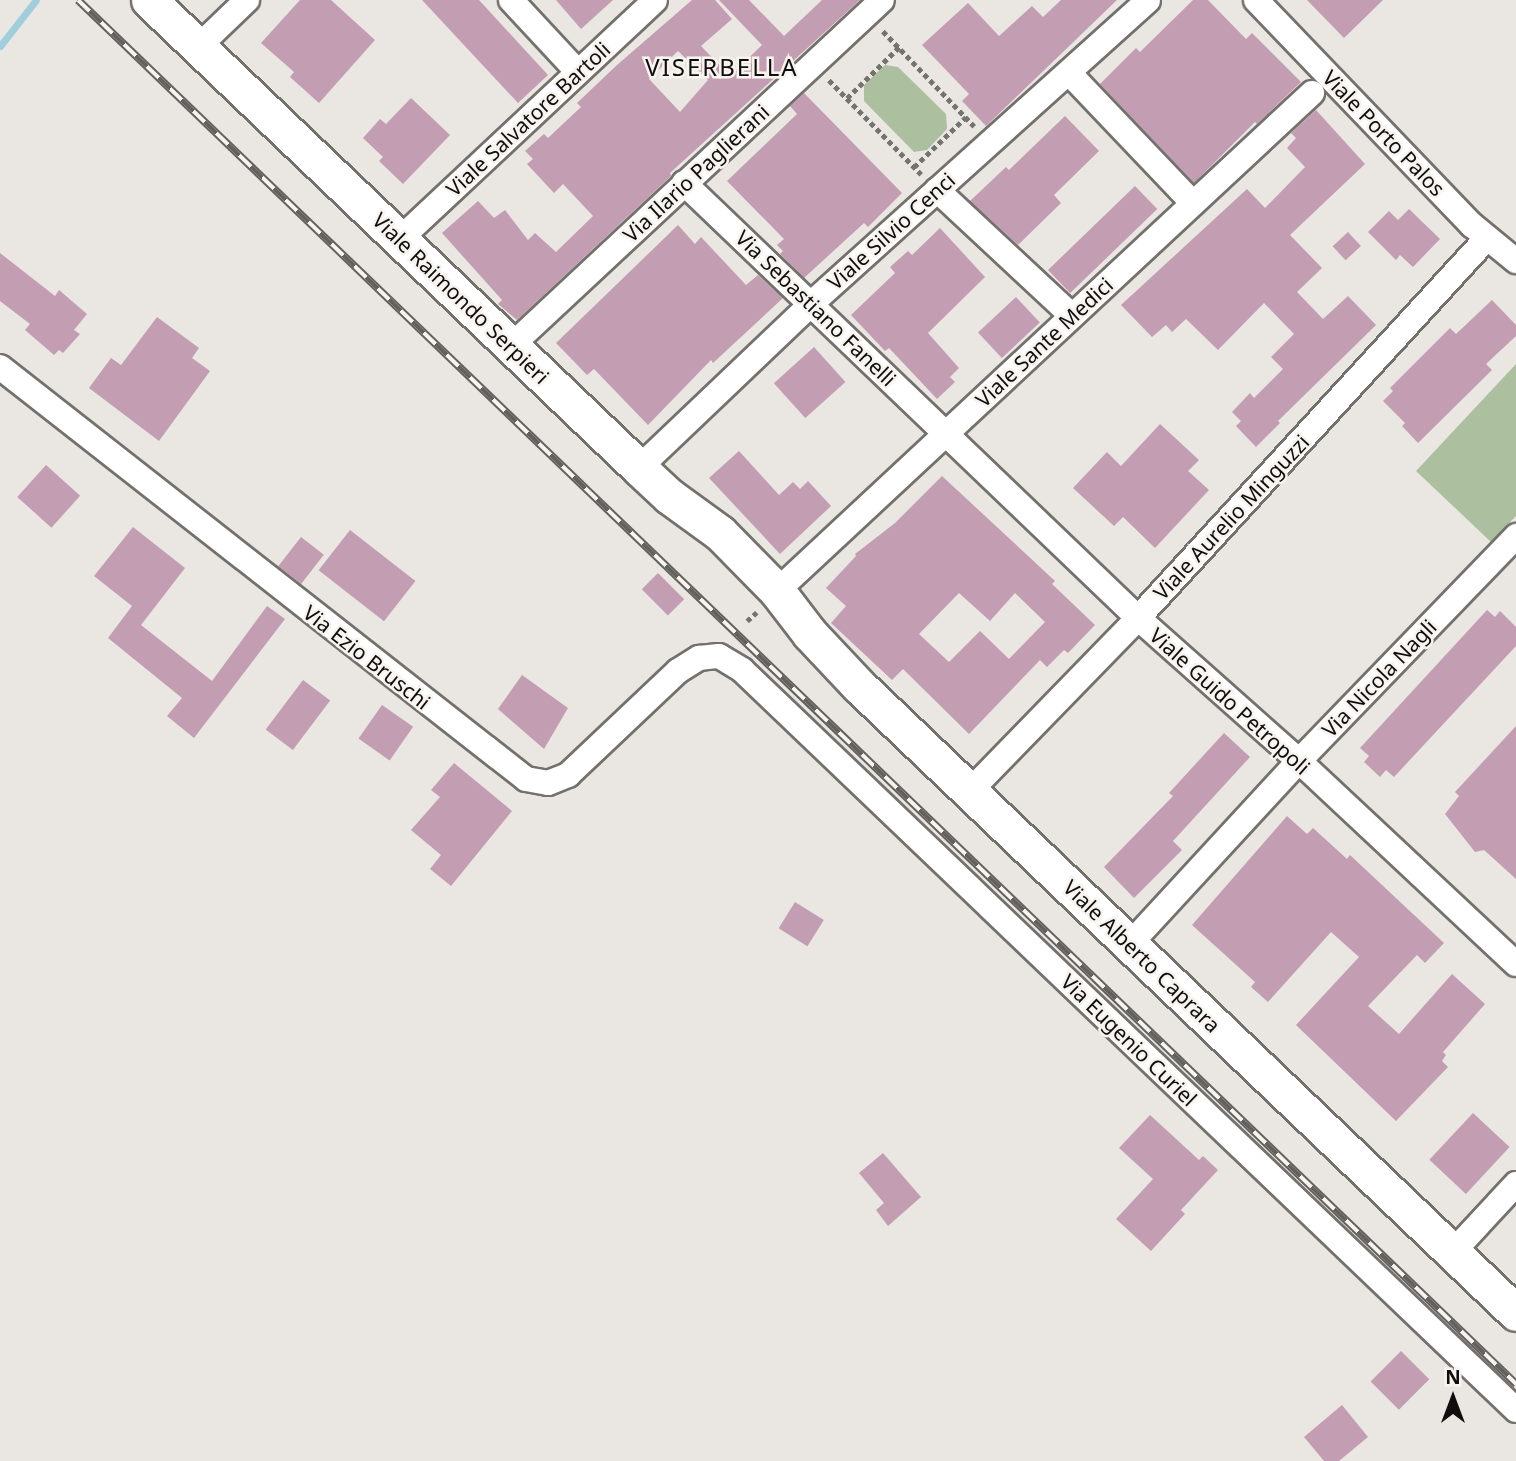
<!DOCTYPE html>
<html>
<head>
<meta charset="utf-8">
<style>
	body { margin:0 }
	#map { position:relative; width:1516px; height:1461px; overflow:hidden; background:#eae6e2; font-family:"Noto Sans",sans-serif }
	div>[style] { position:absolute }
	[style*='--x'] { left:calc(var(--x)*1px); top:calc(var(--y)*1px); width:calc(var(--w)*1px); rotate:calc(var(--a)*1deg) }
	.green>* { inset:0; background:#acc09f }
	.stream>* { height:7px; margin:-3.5px; padding:0 3.5px; transform-origin:3.5px; border-radius:3.5px; background:#a0cedc }
	.building>* { inset:0; background:#c39eb2; transform-origin:0 0 }
	.path>* { height:4.5px; margin-top:-2.25px; transform-origin:0; background:repeating-linear-gradient(90deg,#757370 0 5px,transparent 0 8.5px) }
	.roads { filter:drop-shadow(2px 0 #74716d) drop-shadow(-2px 0 #74716d) drop-shadow(0 2px #74716d) drop-shadow(0 -2px #74716d) }
	.street>* { height:24px; margin:-12px; padding:0 12px; transform-origin:12px; border-radius:12px; background:#fff }
	.secondary>* { height:35px; margin:-17.5px; padding:0 17.5px; transform-origin:17.5px; border-radius:17.5px; background:#fff }
	.rail>* { height:8px; margin-top:-4px; transform-origin:0; background:repeating-linear-gradient(90deg,#f7f4ef 0 16px,#63615e 0 32px); box-sizing:border-box; border-block:2px solid #63615e }
	span { translate:-50% -50%; white-space:nowrap; text-align:center; line-height:1.15; -webkit-text-stroke:5px #f7f4ef; paint-order:stroke }
	.street-label { font-size:21px; color:#0f0e0c }
	.quarter-label { font-size:24px; color:#0f0e0c; letter-spacing:2px }
	.north { position:absolute; left:1418px; top:1363px; width:70px; height:70px; -webkit-text-stroke:5px #f7f4ef; paint-order:stroke; rotate:0deg; font-size:19px; font-weight:700; line-height:28px; text-align:center; color:#0f0e0c }
	.north::after { content:''; display:block; margin:auto; width:24px; height:32px; background:#0f0e0c; clip-path:polygon(50% 0,100% 100%,50% 72%,0 100%) }
</style>
</head>
<body>
<div id="map">
	<div class="green">
		<i style="clip-path:polygon(885px 65px,898px 67px,946px 114px,947px 129px,927px 150px,914px 152px,864px 101px,864px 85px)"></i>
		<i style="clip-path:polygon(1516px 364px,1516px 516px,1491px 542px,1416px 471px)"></i>
	</div>
	<div class="stream">
		<i style="--x:0;--y:46;--w:58;--a:-52"></i>
	</div>
	<div class="building">
		<i style="clip-path:polygon(300px 0,331px 0,375px 40px,319px 103px,290px 77px,294px 72px,261px 43px)"></i>
		<i style="clip-path:polygon(422px 0,479px 0,548px 75px,518px 103px)"></i>
		<i style="clip-path:polygon(556px 0,613px 0,581px 29px)"></i>
		<i style="clip-path:polygon(evenodd,692px 0,715px 0,732px 19px,701px 46px,730px 76px,762px 45px,719px 0,749px 0,784px 36px,822px 0,860px 0,670px 173px,671px 176px,517px 320px,498px 304px,502px 300px,442px 233px,478px 201px,494px 218px,505px 210px,528px 240px,535px 233px,556px 252px,593px 216px,563px 184px,554px 193px,527px 164px,533px 159px,525px 151px,544px 134px,548px 138px,581px 107px,577px 103px,617px 65px,692px 0,678px 51px,708px 80px,680px 112px,649px 79px,678px 51px)"></i>
		<i style="clip-path:polygon(1061px 0,1117px 0,986px 126px,962px 101px,969px 94px,922px 45px,968px 3px,999px 36px,1032px 6px,1043px 17px)"></i>
		<i style="clip-path:polygon(1193px 0,1208px 0,1246px 39px,1252px 33px,1301px 82px,1257px 124px,1255px 122px,1194px 183px,1100px 84px,1136px 48px,1140px 52px)"></i>
		<i style="clip-path:polygon(1307px 0,1383px 0,1344px 38px)"></i>
		<i style="clip-path:polygon(804px 93px,902px 193px,868px 227px,864px 223px,804px 278px,780px 254px,783px 251px,777px 245px,784px 239px,727px 181px,797px 114px,790px 106px)"></i>
		<i style="clip-path:polygon(411px 98px,450px 135px,403px 184px,379px 161px,383px 157px,363px 138px,380px 119px,386px 124px)"></i>
		<i style="clip-path:polygon(1316px 110px,1365px 164px,1290px 235px,1322px 268px,1297px 292px,1323px 319px,1348px 296px,1376px 325px,1278px 421px,1280px 423px,1256px 447px,1236px 426px,1241px 421px,1232px 412px,1250px 393px,1254px 398px,1283px 369px,1271px 357px,1294px 334px,1264px 303px,1218px 350px,1186px 319px,1172px 332px,1166px 325px,1152px 337px,1121px 305px,1247px 189px,1265px 208px,1305px 167px,1287px 148px,1296px 138px,1291px 133px)"></i>
		<i style="clip-path:polygon(1065px 116px,1099px 151px,1054px 195px,1061px 203px,1018px 245px,970px 201px,1006px 167px,1009px 170px)"></i>
		<i style="left:1135px;top:186px;width:32px;height:121px;rotate:46deg"></i>
		<i style="clip-path:polygon(1409px 209px,1440px 239px,1413px 267px,1400px 255px,1396px 260px,1368px 232px,1389px 211px,1398px 220px)"></i>
		<i style="clip-path:polygon(678px 225px,695px 244px,701px 237px,746px 285px,758px 275px,783px 298px,713px 363px,711px 360px,648px 425px,594px 369px,587px 375px,556px 343px)"></i>
		<i style="clip-path:polygon(940px 228px,985px 277px,928px 333px,959px 368px,950px 377px,955px 382px,937px 399px,889px 348px,885px 351px,851px 315px,895px 273px,890px 267px,908px 251px,912px 255px)"></i>
		<i style="left:1348px;top:232px;width:19px;height:21px;rotate:47deg"></i>
		<i style="clip-path:polygon(0 253px,55px 296px,59px 290px,87px 314px,74px 330px,80px 334px,63px 353px,59px 350px,54px 355px,25px 330px,30px 324px,0 301px)"></i>
		<i style="left:1016px;top:297px;width:35px;height:52px;rotate:47deg"></i>
		<i style="clip-path:polygon(1492px 300px,1516px 325px,1516px 336px,1486px 364px,1492px 370px,1418px 443px,1402px 426px,1405px 423px,1383px 401px,1393px 391px,1390px 388px,1450px 328px,1456px 334px)"></i>
		<i style="clip-path:polygon(157px 317px,199px 348px,192px 358px,210px 371px,159px 441px,89px 388px,111px 358px,121px 365px)"></i>
		<i style="left:814px;top:347px;width:47px;height:54px;rotate:48deg"></i>
		<i style="clip-path:polygon(1160px 424px,1199px 460px,1188px 471px,1209px 490px,1155px 548px,1123px 517px,1114px 526px,1073px 488px,1107px 452px,1121px 466px)"></i>
		<i style="clip-path:polygon(739px 451px,779px 495px,793px 482px,800px 489px,808px 481px,831px 506px,780px 554px,709px 478px)"></i>
		<i style="left:46px;top:465px;width:46px;height:43px;rotate:42deg"></i>
		<i style="clip-path:polygon(evenodd,942px 476px,1055px 581px,1052px 584px,1095px 625px,1068px 653px,1064px 650px,1047px 667px,1040px 660px,969px 734px,903px 669px,892px 680px,831px 623px,846px 606px,826px 588px,856px 556px,855px 554px,895px 523px,942px 476px,959px 593px,990px 621px,1015px 593px,1045px 622px,1009px 659px,980px 631px,949px 662px,919px 634px,959px 593px)"></i>
		<i style="clip-path:polygon(133px 527px,185px 568px,141px 625px,212px 681px,267px 606px,285px 619px,194px 738px,167px 716px,182px 698px,108px 638px,132px 606px,94px 576px)"></i>
		<i style="left:350px;top:530px;width:83px;height:51px;rotate:38deg"></i>
		<i style="left:301px;top:537px;width:29px;height:37px;rotate:38deg"></i>
		<i style="left:658px;top:573px;width:37px;height:23px;rotate:45deg"></i>
		<i style="clip-path:polygon(1487px 610px,1495px 617px,1500px 611px,1516px 627px,1516px 646px,1394px 777px,1386px 770px,1380px 777px,1364px 762px,1369px 756px,1360px 748px)"></i>
		<i style="clip-path:polygon(522px 675px,568px 708px,544px 749px,498px 709px)"></i>
		<i style="left:303px;top:680px;width:34px;height:62px;rotate:37deg"></i>
		<i style="left:382px;top:705px;width:38px;height:41px;rotate:35deg"></i>
		<i style="clip-path:polygon(1516px 726px,1516px 879px,1484px 850px,1475px 852px,1445px 814px,1459px 796px,1455px 792px)"></i>
		<i style="clip-path:polygon(1224px 733px,1250px 757px,1173px 841px,1182px 850px,1134px 898px,1104px 867px,1173px 796px,1169px 793px)"></i>
		<i style="clip-path:polygon(454px 763px,512px 811px,451px 886px,430px 869px,441px 855px,411px 830px,440px 797px,431px 790px)"></i>
		<i style="clip-path:polygon(1287px 816px,1307px 834px,1313px 828px,1347px 859px,1350px 855px,1444px 943px,1425px 963px,1417px 955px,1368px 1006px,1399px 1034px,1452px 974px,1485px 1004px,1443px 1052px,1446px 1055px,1442px 1061px,1448px 1067px,1396px 1121px,1296px 1025px,1359px 957px,1331px 932px,1268px 1002px,1251px 987px,1255px 982px,1192px 925px)"></i>
		<i style="left:795px;top:902px;width:34px;height:31px;rotate:32deg"></i>
		<i style="left:1473px;top:1113px;width:50px;height:64px;rotate:43deg"></i>
		<i style="clip-path:polygon(1150px 1115px,1199px 1160px,1203px 1156px,1218px 1170px,1181px 1210px,1185px 1214px,1151px 1251px,1116px 1219px,1153px 1179px,1119px 1148px)"></i>
		<i style="clip-path:polygon(883px 1153px,921px 1197px,888px 1226px,876px 1210px,884px 1203px,859px 1173px)"></i>
		<i style="left:1401px;top:1351px;width:40px;height:43px;rotate:45deg"></i>
		<i style="clip-path:polygon(1342px 1405px,1368px 1437px,1339px 1461px,1324px 1461px,1304px 1437px)"></i>
	</div>
	<div class="path">
		<i style="--x:883;--y:31;--w:132;--a:46.2"></i>
		<i style="--x:829;--y:80;--w:132;--a:45.6"></i>
		<i style="--x:847;--y:98;--w:73;--a:-44.4"></i>
		<i style="--x:914;--y:167;--w:72;--a:-43.9"></i>
		<i style="--x:747;--y:621;--w:13;--a:-42"></i>
	</div>
	<div class="roads">
		<div class="street">
			<i style="--x:511;--y:0;--w:98;--a:47.1"></i>
			<i style="--x:1256;--y:0;--w:312;--a:46.2"></i>
			<i style="--x:1472;--y:225;--w:57;--a:39.3"></i>
			<i style="--x:198;--y:47;--w:68;--a:-43.8"></i>
			<i style="--x:1069;--y:73;--w:180;--a:46.4"></i>
			<i style="--x:684;--y:183;--w:629;--a:43.78"></i>
			<i style="--x:1138;--y:618;--w:215;--a:41.6"></i>
			<i style="--x:1299;--y:761;--w:297;--a:43.1"></i>
			<i style="--x:937;--y:190;--w:183;--a:43"></i>
			<i style="--x:400;--y:239;--w:349;--a:-43.1"></i>
			<i style="--x:511;--y:346;--w:507;--a:-43"></i>
			<i style="--x:0;--y:367;--w:668;--a:38.07"></i>
			<i style="--x:526;--y:779;--w:22;--a:10"></i>
			<i style="--x:548;--y:783;--w:22;--a:-22"></i>
			<i style="--x:568;--y:775;--w:151;--a:-43.4"></i>
			<i style="--x:678;--y:671;--w:25;--a:-32"></i>
			<i style="--x:699;--y:658;--w:20;--a:-6"></i>
			<i style="--x:719;--y:656;--w:27;--a:31"></i>
			<i style="--x:742;--y:670;--w:1071;--a:43.71"></i>
			<i style="--x:639;--y:468;--w:239;--a:-43.6"></i>
			<i style="--x:812;--y:303;--w:452;--a:-42"></i>
			<i style="--x:777;--y:591;--w:731;--a:-42.95"></i>
			<i style="--x:970;--y:791;--w:241;--a:-45.8"></i>
			<i style="--x:1138;--y:618;--w:516;--a:-47.43"></i>
			<i style="--x:1130;--y:944;--w:249;--a:-47.3"></i>
			<i style="--x:1299;--y:761;--w:313;--a:-46"></i>
			<i style="--x:1452;--y:1253;--w:94;--a:-47.2"></i>
		</div>
		<div class="secondary">
			<i style="--x:149;--y:0;--w:678;--a:43.68"></i>
			<i style="--x:639;--y:468;--w:41;--a:43"></i>
			<i style="--x:669;--y:496;--w:63;--a:36"></i>
			<i style="--x:720;--y:533;--w:81;--a:45.5"></i>
			<i style="--x:777;--y:591;--w:54;--a:52.5"></i>
			<i style="--x:810;--y:634;--w:71;--a:46.7"></i>
			<i style="--x:859;--y:686;--w:908;--a:43.66"></i>
		</div>
	</div>
	<div class="rail">
		<i style="--x:78;--y:0;--w:1996;--a:43.9"></i>
	</div>
	<div class="street-label">
		<span style="left:528px;top:119px;rotate:-43deg">Viale Salvatore Bartoli</span>
		<span style="left:1384px;top:133px;rotate:46deg">Viale Porto Palos</span>
		<span style="left:696px;top:173px;rotate:-43deg">Via Ilario Paglierani</span>
		<span style="left:891px;top:231px;rotate:-42deg">Viale Silvio Cenci</span>
		<span style="left:461px;top:298px;rotate:44deg">Viale Raimondo Serpieri</span>
		<span style="left:816px;top:308px;rotate:44deg">Via Sebastiano Fanelli</span>
		<span style="left:1044px;top:342px;rotate:-43deg">Viale Sante Medici</span>
		<span style="left:1231px;top:517px;rotate:-47deg">Viale Aurelio Minguzzi</span>
		<span style="left:367px;top:657px;rotate:38deg">Via Ezio Bruschi</span>
		<span style="left:1379px;top:678px;rotate:-46deg">Via Nicola Nagli</span>
		<span style="left:1230px;top:701px;rotate:42deg">Viale Guido Petropoli</span>
		<span style="left:1142px;top:956px;rotate:44deg">Viale Alberto Caprara</span>
		<span style="left:1129px;top:1040px;rotate:44deg">Via Eugenio Curiel</span>
	</div>
	<div class="quarter-label">
		<span style="left:722px;top:67px">VISERBELLA</span>
	</div>
	<div class="north">N</div>
</div>
</body>
</html>
